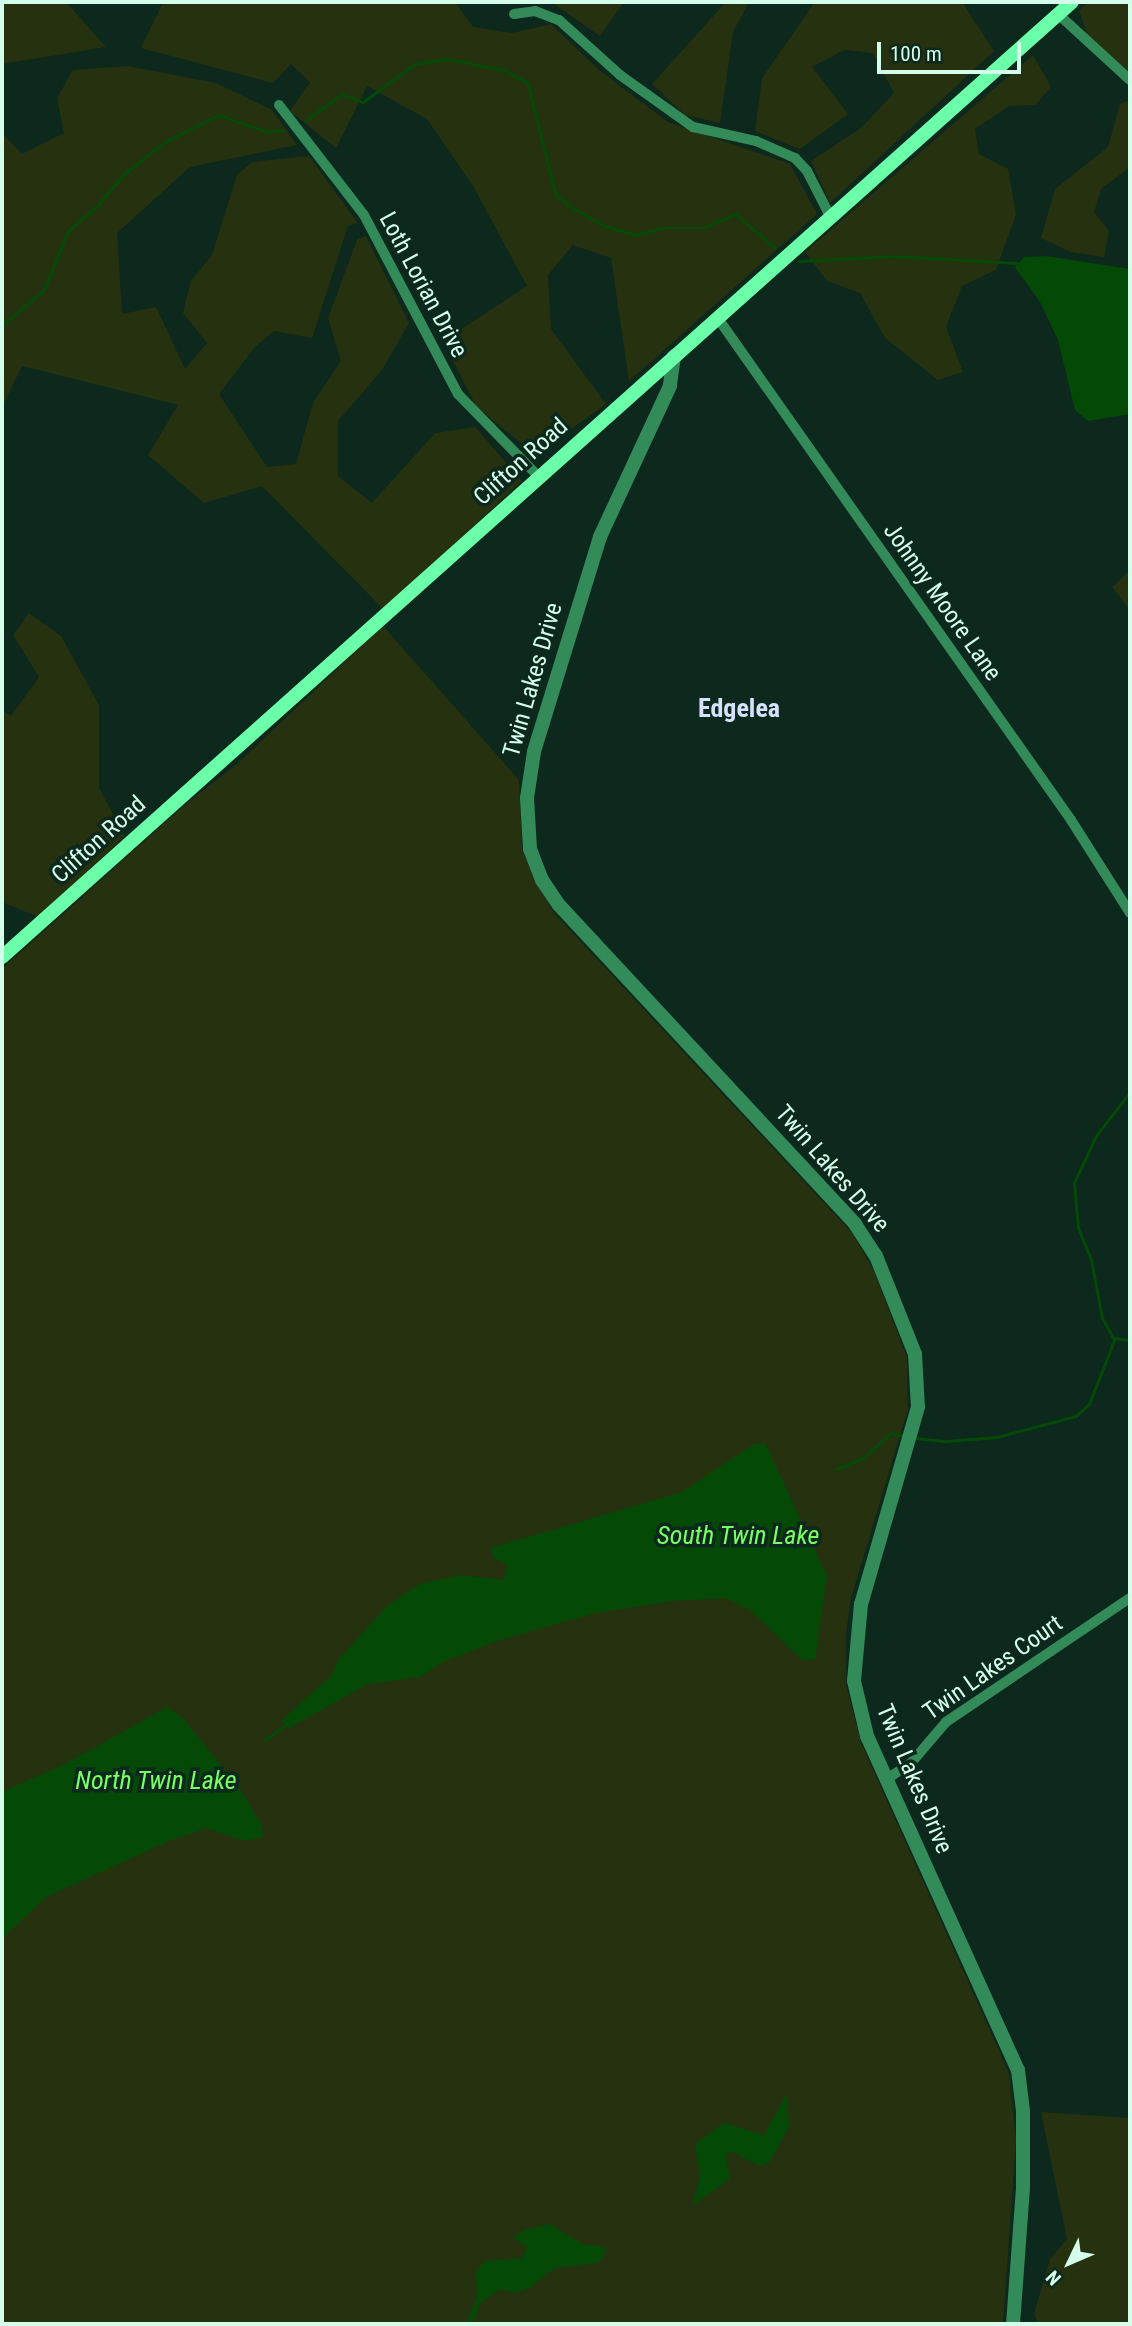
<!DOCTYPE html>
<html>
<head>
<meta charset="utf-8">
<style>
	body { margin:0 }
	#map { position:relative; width:1132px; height:2326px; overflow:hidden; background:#0d281c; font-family:"Roboto Condensed",sans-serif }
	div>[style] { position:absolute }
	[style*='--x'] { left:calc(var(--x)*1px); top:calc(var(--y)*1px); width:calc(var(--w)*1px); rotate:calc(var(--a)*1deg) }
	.green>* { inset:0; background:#26320f }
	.water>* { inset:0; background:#054907 }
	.stream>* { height:2.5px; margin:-1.25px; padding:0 1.25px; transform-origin:1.25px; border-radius:1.25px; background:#054907 }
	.minor>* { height:10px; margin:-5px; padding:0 5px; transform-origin:5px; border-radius:5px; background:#338b59 }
	.tertiary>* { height:14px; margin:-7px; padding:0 7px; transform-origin:7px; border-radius:7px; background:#338b59 }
	.secondary>* { height:14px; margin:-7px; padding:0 7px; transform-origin:7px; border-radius:7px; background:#6bffa9 }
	span { translate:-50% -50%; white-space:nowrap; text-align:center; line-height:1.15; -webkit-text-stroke:7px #0d281c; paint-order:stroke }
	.street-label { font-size:24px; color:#d4ffea }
	.neighbourhood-label { font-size:26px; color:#d6e0ff; font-weight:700 }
	.water-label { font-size:26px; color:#78ff62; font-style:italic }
	.frame { position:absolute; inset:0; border:4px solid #d4ffea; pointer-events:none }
	.north { position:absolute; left:1034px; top:2228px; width:70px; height:70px; -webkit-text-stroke:5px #0d281c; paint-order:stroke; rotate:226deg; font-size:19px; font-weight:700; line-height:28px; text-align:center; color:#d4ffea }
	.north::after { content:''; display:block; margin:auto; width:24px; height:32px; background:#d4ffea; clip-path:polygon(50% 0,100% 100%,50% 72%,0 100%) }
	.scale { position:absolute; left:877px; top:42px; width:144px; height:32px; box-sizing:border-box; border:4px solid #d4ffea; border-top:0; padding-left:9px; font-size:21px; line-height:24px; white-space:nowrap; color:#d4ffea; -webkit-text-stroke:5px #0d281c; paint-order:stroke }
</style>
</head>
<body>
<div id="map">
	<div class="green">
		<i style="clip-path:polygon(2px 2px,66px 2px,106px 47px,2px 64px)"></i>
		<i style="clip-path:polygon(163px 2px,455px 2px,473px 27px,512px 33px,551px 24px,599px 70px,668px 122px,790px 164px,817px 214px,629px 381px,611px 258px,573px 245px,548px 275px,551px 329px,606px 404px,535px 455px,476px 406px,443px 341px,527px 286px,473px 186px,427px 119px,367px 86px,336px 148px,290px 111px,310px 82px,291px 64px,273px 83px,141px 48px)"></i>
		<i style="clip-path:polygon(551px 2px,624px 2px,600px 36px)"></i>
		<i style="clip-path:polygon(726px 2px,749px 2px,733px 32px,720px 123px,685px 115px,652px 84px)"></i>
		<i style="clip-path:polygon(815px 2px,962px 2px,994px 51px,830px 203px,811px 161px,861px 128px,894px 93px,873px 53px,844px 50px,812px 67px,848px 114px,800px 149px,755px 131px,762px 78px)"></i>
		<i style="clip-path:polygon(1089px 2px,1130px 2px,1130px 73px,1088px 37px,1079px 10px)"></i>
		<i style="clip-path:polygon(1033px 55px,1051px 87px,1035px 105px,1009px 106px,975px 129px,979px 154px,1008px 169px,1016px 214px,996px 270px,962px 286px,946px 327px,963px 372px,938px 380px,885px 338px,860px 293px,827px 281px,805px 252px)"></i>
		<i style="clip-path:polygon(128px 66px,216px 83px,272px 110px,297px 145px,190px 167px,117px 233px,122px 314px,156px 307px,185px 369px,207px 343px,183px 313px,191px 281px,212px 255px,237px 175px,252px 162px,309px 156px,358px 223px,348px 226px,312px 338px,274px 331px,255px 347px,219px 394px,267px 467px,296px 464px,313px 403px,341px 361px,328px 318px,357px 240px,366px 236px,409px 323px,382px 370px,338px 421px,338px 476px,372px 503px,435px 433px,475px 427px,522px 481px,384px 610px,262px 486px,204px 503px,148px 455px,178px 405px,22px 366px,2px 407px,2px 133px,22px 154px,64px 133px,57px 98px,73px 70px)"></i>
		<i style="clip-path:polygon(1130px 100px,1130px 167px,1101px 189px,1094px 212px,1109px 231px,1104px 257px,1071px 252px,1041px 238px,1055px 189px,1108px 147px,1120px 104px)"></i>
		<i style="clip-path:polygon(1130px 570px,1130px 610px,1112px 587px)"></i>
		<i style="clip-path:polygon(29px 613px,61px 636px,99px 705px,99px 788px,125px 836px,38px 917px,2px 902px,2px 710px,11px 716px,39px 677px,13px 635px)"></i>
		<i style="clip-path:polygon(383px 626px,519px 780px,522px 848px,534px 880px,554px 913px,853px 1234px,874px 1271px,907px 1358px,908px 1409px,851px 1598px,846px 1633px,846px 1684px,861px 1743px,1009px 2073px,1016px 2140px,1003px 2324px,2px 2324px,2px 969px,187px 803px,237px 764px)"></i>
		<i style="clip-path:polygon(1041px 2112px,1130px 2118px,1130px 2324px,1039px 2324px,1034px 2314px,1050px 2259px,1067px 2239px)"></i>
	</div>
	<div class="water">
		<i style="clip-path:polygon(1046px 256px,1130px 269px,1130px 414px,1088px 421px,1075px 410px,1058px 340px,1040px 302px,1015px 267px,1024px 257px)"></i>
		<i style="clip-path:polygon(765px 1443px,827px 1576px,815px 1659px,802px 1660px,750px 1610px,725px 1598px,673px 1601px,595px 1613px,497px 1641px,443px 1662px,420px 1677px,368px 1684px,289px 1728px,281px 1721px,332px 1675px,338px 1660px,388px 1605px,420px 1584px,460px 1575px,504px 1580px,507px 1565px,494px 1558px,491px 1548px,682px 1492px,754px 1444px)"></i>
		<i style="clip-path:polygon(167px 1707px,182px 1717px,238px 1786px,261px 1823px,263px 1837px,244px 1841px,206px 1828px,169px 1841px,46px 1897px,2px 1939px,2px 1792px,67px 1763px)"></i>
		<i style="clip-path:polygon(787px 2093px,789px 2126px,770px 2162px,759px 2166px,732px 2151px,726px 2155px,730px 2179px,692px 2206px,700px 2177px,695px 2144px,724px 2123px,764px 2135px)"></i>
		<i style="clip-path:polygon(550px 2224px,582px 2244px,605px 2247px,604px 2257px,597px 2263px,555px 2268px,529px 2288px,514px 2293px,500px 2289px,479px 2304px,475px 2319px,466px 2324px,477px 2296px,476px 2271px,485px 2261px,522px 2258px,527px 2247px,513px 2238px,523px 2230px)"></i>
	</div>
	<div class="stream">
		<i style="--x:306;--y:120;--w:44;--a:-35.8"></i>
		<i style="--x:342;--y:94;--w:22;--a:21"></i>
		<i style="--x:363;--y:102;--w:64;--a:-36.2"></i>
		<i style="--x:415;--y:64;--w:33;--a:-9"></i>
		<i style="--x:448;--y:59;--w:57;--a:11.1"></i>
		<i style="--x:504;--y:70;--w:27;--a:28"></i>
		<i style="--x:528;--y:83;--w:115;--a:76"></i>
		<i style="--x:556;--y:195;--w:21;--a:37"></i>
		<i style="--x:573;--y:208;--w:37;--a:29"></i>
		<i style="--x:605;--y:226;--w:32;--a:16"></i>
		<i style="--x:636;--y:235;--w:27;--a:-15"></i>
		<i style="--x:662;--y:228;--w:41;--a:0"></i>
		<i style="--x:703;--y:228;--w:36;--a:-23"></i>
		<i style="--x:736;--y:214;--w:52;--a:41.1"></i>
		<i style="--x:799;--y:261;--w:96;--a:-3"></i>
		<i style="--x:895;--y:256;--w:122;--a:3.3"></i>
		<i style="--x:2;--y:325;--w:55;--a:-39.8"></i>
		<i style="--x:44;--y:290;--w:64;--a:-67.9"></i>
		<i style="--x:68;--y:231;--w:37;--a:-41"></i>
		<i style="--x:96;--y:207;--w:43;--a:-49.7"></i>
		<i style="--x:124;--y:174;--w:52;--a:-38"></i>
		<i style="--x:165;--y:142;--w:60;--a:-26.6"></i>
		<i style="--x:219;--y:115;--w:52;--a:19.1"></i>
		<i style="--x:268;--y:132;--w:15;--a:-8"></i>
		<i style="--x:1114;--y:1340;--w:25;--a:-119"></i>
		<i style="--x:1102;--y:1318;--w:59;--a:-100.7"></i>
		<i style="--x:1091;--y:1260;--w:35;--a:-112"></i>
		<i style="--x:1078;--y:1228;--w:45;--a:-95.1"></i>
		<i style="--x:1074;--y:1183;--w:52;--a:-64.9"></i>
		<i style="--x:1096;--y:1136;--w:56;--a:-52.3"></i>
		<i style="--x:915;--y:1438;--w:31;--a:6"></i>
		<i style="--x:946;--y:1441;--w:51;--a:-4.5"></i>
		<i style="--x:997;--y:1437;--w:82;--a:-14.9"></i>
		<i style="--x:1076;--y:1416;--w:18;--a:-43"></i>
		<i style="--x:1089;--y:1404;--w:71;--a:-68.5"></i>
		<i style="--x:1115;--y:1338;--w:15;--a:8"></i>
		<i style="--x:836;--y:1469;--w:28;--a:-21"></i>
		<i style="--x:862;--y:1459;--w:39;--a:-42"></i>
		<i style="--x:891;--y:1433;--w:14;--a:12"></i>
		<i style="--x:265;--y:1740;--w:29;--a:-36"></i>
	</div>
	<div class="minor">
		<i style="--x:514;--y:14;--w:21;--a:-8"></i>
		<i style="--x:535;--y:11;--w:26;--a:21"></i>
		<i style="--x:559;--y:20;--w:82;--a:42"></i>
		<i style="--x:620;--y:75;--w:90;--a:35.5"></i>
		<i style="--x:693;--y:127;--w:65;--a:12.5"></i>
		<i style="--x:756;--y:141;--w:43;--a:23.6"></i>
		<i style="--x:795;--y:158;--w:18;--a:47"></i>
		<i style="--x:807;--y:171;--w:51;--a:62.9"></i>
		<i style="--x:1058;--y:14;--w:98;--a:42.5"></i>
		<i style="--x:279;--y:105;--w:139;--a:52.3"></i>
		<i style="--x:364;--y:215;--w:202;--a:62.3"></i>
		<i style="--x:458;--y:394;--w:116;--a:45.7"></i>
		<i style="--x:717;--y:317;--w:615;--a:54.86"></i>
		<i style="--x:1071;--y:820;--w:110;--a:57.6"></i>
		<i style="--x:887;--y:1779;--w:29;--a:-34"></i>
		<i style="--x:911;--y:1763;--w:54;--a:-49.5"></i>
		<i style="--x:946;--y:1722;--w:222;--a:-34"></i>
	</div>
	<div class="tertiary">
		<i style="--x:674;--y:356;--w:30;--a:98"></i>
		<i style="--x:670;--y:386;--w:166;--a:114.9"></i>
		<i style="--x:600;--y:537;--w:225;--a:107.1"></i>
		<i style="--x:534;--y:752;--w:47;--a:98.7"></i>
		<i style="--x:527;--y:798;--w:51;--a:86.6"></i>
		<i style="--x:530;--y:849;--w:33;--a:69"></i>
		<i style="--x:542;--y:880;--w:30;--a:56"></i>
		<i style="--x:559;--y:905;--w:435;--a:47.1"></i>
		<i style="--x:855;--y:1224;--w:38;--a:57"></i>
		<i style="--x:876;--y:1256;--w:105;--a:68.3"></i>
		<i style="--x:915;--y:1354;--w:53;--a:86.8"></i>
		<i style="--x:918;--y:1407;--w:205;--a:106.1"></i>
		<i style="--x:861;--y:1604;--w:77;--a:95.2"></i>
		<i style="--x:854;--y:1681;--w:57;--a:76.7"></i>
		<i style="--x:867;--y:1736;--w:367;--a:65.7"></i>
		<i style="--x:1018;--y:2070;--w:41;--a:83"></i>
		<i style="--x:1023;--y:2111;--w:77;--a:90"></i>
		<i style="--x:1023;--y:2188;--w:136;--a:94.2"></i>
	</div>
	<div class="secondary">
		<i style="--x:2;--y:957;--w:1434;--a:-41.75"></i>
	</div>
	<div class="street-label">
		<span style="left:423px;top:285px;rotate:62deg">Loth Lorian Drive</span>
		<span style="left:521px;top:462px;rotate:-42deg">Clifton Road</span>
		<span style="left:942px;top:602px;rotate:55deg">Johnny Moore Lane</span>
		<span style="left:533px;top:680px;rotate:-74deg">Twin Lakes Drive</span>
		<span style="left:99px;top:840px;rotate:-42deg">Clifton Road</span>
		<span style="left:832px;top:1169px;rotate:49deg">Twin Lakes Drive</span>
		<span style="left:993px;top:1668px;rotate:-35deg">Twin Lakes Court</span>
		<span style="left:914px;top:1779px;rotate:67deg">Twin Lakes Drive</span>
	</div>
	<div class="neighbourhood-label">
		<span style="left:739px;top:709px">Edgelea</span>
	</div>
	<div class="water-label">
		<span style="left:738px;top:1536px">South Twin Lake</span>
		<span style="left:156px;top:1781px">North Twin Lake</span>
	</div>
	<div class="frame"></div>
	<div class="north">N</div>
	<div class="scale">100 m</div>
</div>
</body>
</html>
